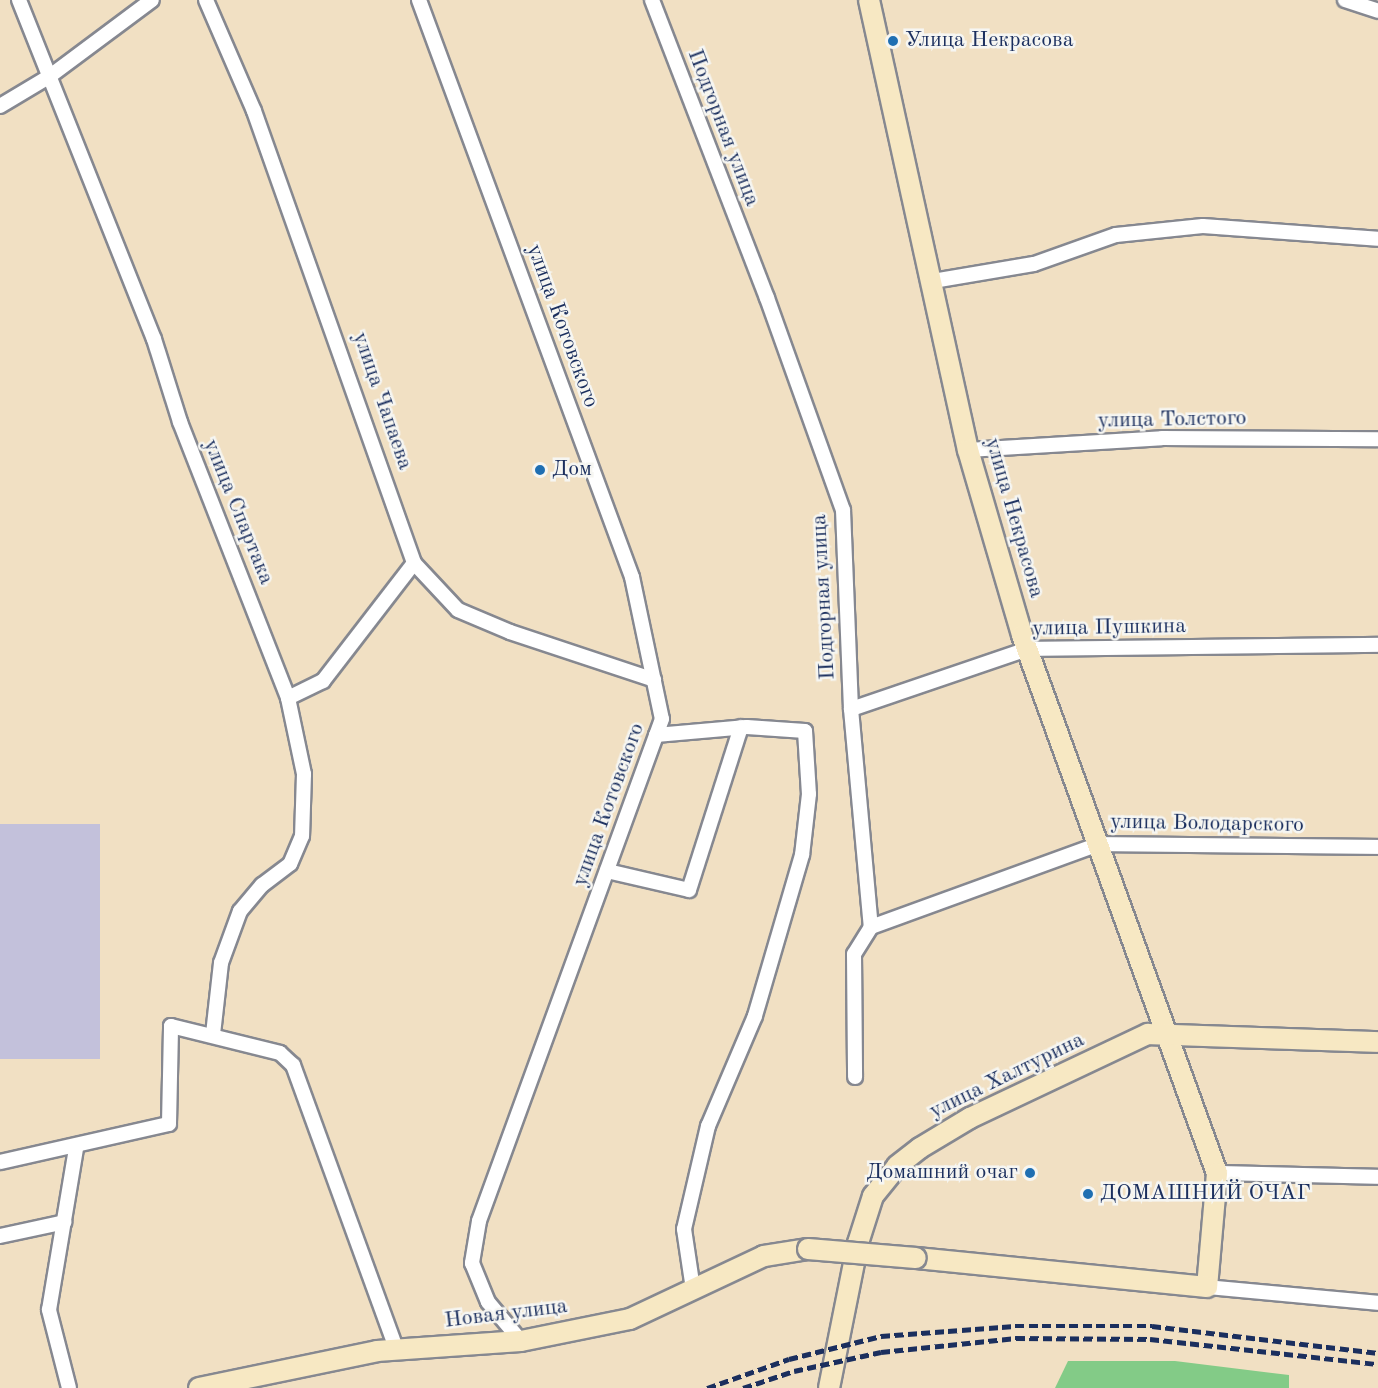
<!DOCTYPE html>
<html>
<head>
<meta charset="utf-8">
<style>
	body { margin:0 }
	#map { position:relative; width:1378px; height:1388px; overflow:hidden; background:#f1e0c3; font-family:"Old Standard TT",serif }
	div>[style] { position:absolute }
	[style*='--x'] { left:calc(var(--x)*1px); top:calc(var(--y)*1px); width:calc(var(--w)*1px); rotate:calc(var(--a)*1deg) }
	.industrial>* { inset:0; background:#c3c1db; transform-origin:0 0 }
	.green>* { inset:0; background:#83cb87 }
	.roads { filter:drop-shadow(2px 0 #868890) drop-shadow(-2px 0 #868890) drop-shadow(0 2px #868890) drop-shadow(0 -2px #868890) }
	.street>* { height:14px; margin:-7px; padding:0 7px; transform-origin:7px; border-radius:7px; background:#fff }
	.secondary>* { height:20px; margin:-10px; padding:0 10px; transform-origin:10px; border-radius:10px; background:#f7e8c3 }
	.rail>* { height:4.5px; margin-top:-2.25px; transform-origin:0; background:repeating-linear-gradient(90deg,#1b2f5e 0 9px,transparent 0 13.5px) }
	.bridges { filter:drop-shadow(2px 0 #868890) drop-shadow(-2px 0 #868890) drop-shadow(0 2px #868890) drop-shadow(0 -2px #868890) }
	.secondary-bridge>* { height:20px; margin:-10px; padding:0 10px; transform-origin:10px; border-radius:10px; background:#f7e8c3 }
	.dots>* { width:16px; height:16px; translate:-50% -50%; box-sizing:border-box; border:3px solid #f6f6f2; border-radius:50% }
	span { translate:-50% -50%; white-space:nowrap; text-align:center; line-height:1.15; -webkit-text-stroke:5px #f6f6f2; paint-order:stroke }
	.poi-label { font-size:22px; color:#1b2f5e }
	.left { translate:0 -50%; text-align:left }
	.right { translate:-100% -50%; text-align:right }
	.street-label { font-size:22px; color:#1b2f5e }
</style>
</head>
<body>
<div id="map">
	<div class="industrial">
		<i style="left:100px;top:824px;width:235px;height:101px;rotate:90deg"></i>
	</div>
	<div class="green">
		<i style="clip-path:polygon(1068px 1361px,1175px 1361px,1289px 1375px,1289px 1388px,1055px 1388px)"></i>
	</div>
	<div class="roads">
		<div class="street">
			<i style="--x:19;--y:0;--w:365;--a:68.3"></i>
			<i style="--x:154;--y:339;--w:87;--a:72.6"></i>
			<i style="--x:180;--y:422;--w:296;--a:68.6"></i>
			<i style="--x:288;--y:698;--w:78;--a:78.1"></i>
			<i style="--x:304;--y:774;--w:62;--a:91.8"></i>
			<i style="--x:302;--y:836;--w:30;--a:113"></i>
			<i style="--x:290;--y:864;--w:35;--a:143"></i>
			<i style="--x:262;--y:885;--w:34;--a:130"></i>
			<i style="--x:240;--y:911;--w:55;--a:110.1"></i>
			<i style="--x:221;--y:963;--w:71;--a:96.4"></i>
			<i style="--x:206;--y:0;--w:121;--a:66.6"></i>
			<i style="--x:254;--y:111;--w:479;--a:70.5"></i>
			<i style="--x:414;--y:563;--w:64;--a:46.9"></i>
			<i style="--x:458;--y:610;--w:56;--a:22.9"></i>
			<i style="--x:510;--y:632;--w:152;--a:18.4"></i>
			<i style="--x:419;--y:0;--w:615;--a:69.74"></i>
			<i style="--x:632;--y:577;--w:145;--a:78.1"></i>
			<i style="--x:662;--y:719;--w:534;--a:110.03"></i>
			<i style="--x:479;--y:1221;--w:43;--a:99.5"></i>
			<i style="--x:472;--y:1263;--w:42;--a:67.7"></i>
			<i style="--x:488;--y:1302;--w:51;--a:49.8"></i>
			<i style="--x:652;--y:0;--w:319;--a:68.9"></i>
			<i style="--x:767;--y:298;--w:225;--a:70.3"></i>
			<i style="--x:843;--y:510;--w:199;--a:87.7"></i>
			<i style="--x:851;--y:709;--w:219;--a:84.8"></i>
			<i style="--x:871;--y:927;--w:32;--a:122"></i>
			<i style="--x:854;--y:954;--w:123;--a:89.5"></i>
			<i style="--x:1345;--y:0;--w:35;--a:18"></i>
			<i style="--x:0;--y:106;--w:58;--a:-31"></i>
			<i style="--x:50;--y:76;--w:127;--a:-36.7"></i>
			<i style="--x:933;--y:281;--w:102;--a:-9.6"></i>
			<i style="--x:1034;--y:264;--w:87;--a:-19.5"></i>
			<i style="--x:1116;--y:235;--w:87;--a:-5.9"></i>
			<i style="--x:1203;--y:226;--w:175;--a:4.2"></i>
			<i style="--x:968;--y:450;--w:194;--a:-3.5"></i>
			<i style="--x:1162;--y:438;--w:216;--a:0.3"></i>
			<i style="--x:288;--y:698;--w:39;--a:-26"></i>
			<i style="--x:323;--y:681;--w:149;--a:-52.4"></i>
			<i style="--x:851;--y:709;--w:186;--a:-18.8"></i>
			<i style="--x:1027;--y:649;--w:351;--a:-0.7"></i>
			<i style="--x:656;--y:735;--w:91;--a:-5"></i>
			<i style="--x:747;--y:727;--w:58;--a:3.9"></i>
			<i style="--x:805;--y:731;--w:63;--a:86.4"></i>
			<i style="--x:809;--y:794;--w:61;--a:96.5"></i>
			<i style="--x:802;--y:855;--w:168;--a:106.3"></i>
			<i style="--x:755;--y:1016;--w:120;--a:113.1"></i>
			<i style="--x:708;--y:1126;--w:106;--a:103.1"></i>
			<i style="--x:684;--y:1229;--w:61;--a:81.5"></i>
			<i style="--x:607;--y:871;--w:84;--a:13"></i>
			<i style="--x:689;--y:890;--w:171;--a:-72.3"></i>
			<i style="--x:871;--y:927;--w:243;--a:-20"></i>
			<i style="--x:1099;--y:844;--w:279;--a:0.6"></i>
			<i style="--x:0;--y:1162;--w:173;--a:-12.7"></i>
			<i style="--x:169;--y:1124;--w:98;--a:-88.8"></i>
			<i style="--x:171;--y:1026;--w:112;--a:13.9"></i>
			<i style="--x:280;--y:1053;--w:18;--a:43"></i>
			<i style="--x:293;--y:1065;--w:303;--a:70"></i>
			<i style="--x:1217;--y:1173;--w:161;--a:1.4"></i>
			<i style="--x:0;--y:1236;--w:66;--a:-12.2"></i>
			<i style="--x:1207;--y:1287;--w:172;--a:5.3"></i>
			<i style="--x:69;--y:1388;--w:81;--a:-104.4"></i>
			<i style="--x:49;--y:1310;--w:164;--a:-80.5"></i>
		</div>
		<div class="secondary">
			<i style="--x:869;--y:0;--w:461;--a:77.6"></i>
			<i style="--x:968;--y:450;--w:193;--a:73.7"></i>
			<i style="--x:1022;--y:635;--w:572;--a:70.08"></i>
			<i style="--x:1217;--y:1173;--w:114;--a:95"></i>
			<i style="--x:1207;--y:1287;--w:292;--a:-174.3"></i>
			<i style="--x:199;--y:1388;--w:182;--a:-11.7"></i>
			<i style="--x:377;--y:1351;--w:144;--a:-4"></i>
			<i style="--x:521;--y:1341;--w:111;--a:-11.4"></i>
			<i style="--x:630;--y:1319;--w:148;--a:-25.2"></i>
			<i style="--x:764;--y:1256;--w:45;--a:-9"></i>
			<i style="--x:829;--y:1388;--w:148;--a:-78.7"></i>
			<i style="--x:858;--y:1243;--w:49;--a:-72.3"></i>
			<i style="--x:873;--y:1196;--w:38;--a:-51"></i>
			<i style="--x:897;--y:1166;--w:29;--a:-38"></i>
			<i style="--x:920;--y:1148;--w:58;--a:-31"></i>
			<i style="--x:970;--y:1118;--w:197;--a:-25.3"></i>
			<i style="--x:1148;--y:1034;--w:230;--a:2"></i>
		</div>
	</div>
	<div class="rail">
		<i style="--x:707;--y:1388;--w:87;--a:-19.5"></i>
		<i style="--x:789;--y:1359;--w:95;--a:-14"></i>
		<i style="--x:881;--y:1336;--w:134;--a:-4.3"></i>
		<i style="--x:1015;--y:1326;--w:137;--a:0"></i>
		<i style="--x:1152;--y:1326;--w:228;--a:6.8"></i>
		<i style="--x:743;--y:1388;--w:54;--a:-18.4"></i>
		<i style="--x:794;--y:1371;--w:89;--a:-12.3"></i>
		<i style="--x:881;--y:1352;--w:136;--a:-5.9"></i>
		<i style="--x:1016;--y:1338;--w:134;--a:0.4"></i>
		<i style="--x:1150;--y:1339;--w:229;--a:6.3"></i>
	</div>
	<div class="bridges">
		<div class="secondary-bridge">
			<i style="--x:808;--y:1249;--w:108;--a:4.8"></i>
		</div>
	</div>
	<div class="dots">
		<i style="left:893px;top:41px;background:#1f6fb2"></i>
		<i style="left:540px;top:470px;background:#1f6fb2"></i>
		<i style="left:1030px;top:1173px;background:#1f6fb2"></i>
		<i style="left:1088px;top:1194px;background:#1f6fb2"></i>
	</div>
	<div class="poi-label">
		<span class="left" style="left:905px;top:41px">Улица Некрасова</span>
		<span class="left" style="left:552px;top:470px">Дом</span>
		<span class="right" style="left:1018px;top:1173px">Домашний очаг</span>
		<span class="left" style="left:1100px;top:1194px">ДОМАШНИЙ ОЧАГ</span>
	</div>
	<div class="street-label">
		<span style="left:723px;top:128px;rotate:69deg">Подгорная улица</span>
		<span style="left:562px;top:326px;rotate:70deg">улица Котовского</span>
		<span style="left:382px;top:401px;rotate:71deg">улица Чапаева</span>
		<span style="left:1172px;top:420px;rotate:-1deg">улица Толстого</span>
		<span style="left:238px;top:512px;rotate:68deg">улица Спартака</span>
		<span style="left:1014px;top:518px;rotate:74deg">улица Некрасова</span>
		<span style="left:824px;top:597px;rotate:-93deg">Подгорная улица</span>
		<span style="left:1109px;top:628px;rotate:-1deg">улица Пушкина</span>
		<span style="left:609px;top:805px;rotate:-70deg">улица Котовского</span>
		<span style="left:1207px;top:824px;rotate:1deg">улица Володарского</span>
		<span style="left:1007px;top:1076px;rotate:-26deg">улица Халтурина</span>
		<span style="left:506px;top:1314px;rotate:-7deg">Новая улица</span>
	</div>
</div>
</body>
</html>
